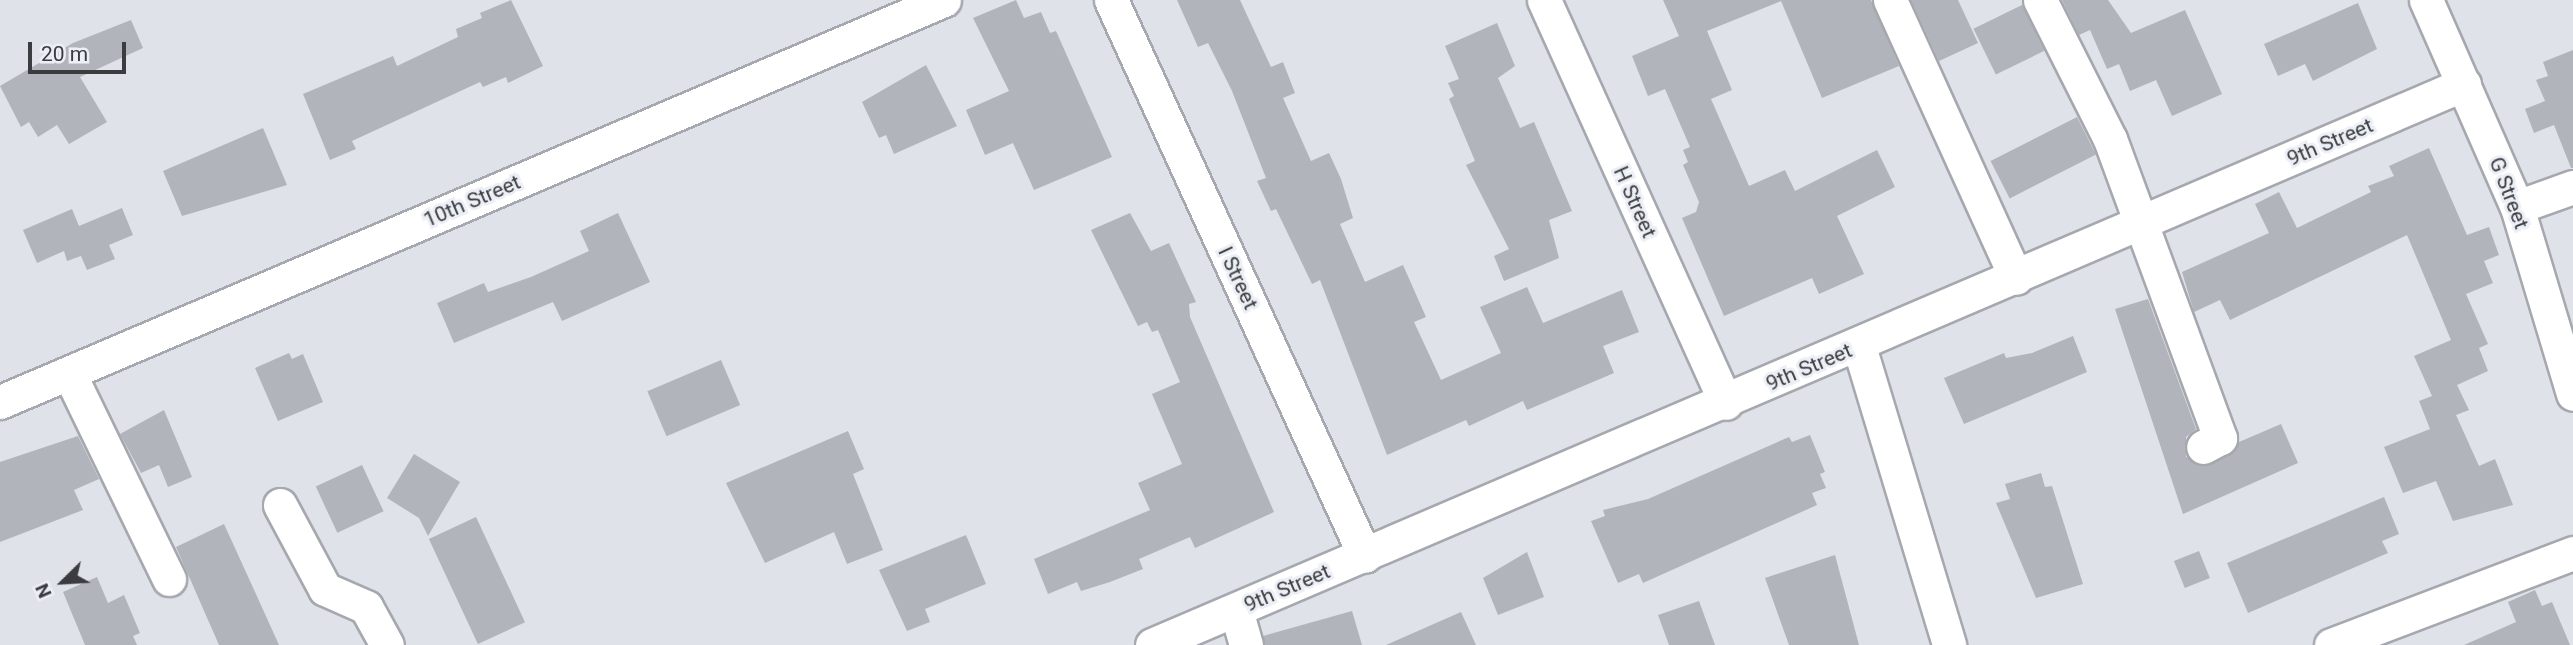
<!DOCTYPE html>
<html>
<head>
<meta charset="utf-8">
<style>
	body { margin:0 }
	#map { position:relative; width:2573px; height:645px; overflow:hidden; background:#dfe2e9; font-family:Roboto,sans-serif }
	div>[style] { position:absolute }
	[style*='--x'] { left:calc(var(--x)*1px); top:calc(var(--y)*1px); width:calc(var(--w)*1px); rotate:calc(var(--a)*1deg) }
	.building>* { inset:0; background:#b1b4bb; transform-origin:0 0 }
	.roads { filter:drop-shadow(2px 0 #a5a8ae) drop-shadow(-2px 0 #a5a8ae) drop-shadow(0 2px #a5a8ae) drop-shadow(0 -2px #a5a8ae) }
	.minor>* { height:33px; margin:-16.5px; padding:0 16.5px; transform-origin:16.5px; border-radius:16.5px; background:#fff }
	span { translate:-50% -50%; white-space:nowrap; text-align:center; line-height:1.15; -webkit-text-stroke:6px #eceff6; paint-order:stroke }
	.street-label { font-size:21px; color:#3b3c3f }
	.north { position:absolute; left:28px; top:547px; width:70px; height:70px; -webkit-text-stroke:5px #eceff6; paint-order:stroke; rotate:246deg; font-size:19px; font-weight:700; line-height:28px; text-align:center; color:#3b3c3f }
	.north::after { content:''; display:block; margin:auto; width:24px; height:32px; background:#3b3c3f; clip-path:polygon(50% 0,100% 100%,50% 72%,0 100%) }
	.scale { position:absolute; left:28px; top:42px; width:98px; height:32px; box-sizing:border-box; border:4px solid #3b3c3f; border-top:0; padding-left:9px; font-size:21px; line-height:24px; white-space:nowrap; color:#3b3c3f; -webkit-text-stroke:5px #eceff6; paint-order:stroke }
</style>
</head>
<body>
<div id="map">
	<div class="building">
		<i style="clip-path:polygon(511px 0,543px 66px,508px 83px,506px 77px,483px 87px,480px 82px,352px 141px,356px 149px,330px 160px,303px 94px,393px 56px,397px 66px,458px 37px,456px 29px,482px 18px,480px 13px)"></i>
		<i style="clip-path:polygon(1016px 0,1024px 18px,1041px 12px,1050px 33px,1056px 31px,1112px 157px,1034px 190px,1013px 143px,985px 155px,966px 110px,1009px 91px,973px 18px)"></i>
		<i style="clip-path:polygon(1177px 0,1240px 0,1271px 67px,1283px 62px,1295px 93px,1283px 98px,1311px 161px,1329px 153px,1341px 179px,1353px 218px,1340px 224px,1365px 282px,1403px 265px,1426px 317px,1414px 322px,1441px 380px,1501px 353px,1480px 307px,1527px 287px,1543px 323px,1622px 290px,1639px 332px,1603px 346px,1614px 373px,1527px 410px,1523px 401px,1469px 426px,1466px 420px,1387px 455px,1320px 280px,1312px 284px,1276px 209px,1271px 211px,1257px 181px,1266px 178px,1232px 91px,1208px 43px,1198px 47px)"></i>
		<i style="clip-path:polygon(1663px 0,1871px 0,1899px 66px,1822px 98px,1781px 1px,1707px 31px,1732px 90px,1711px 99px,1749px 186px,1785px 170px,1795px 191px,1877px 150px,1895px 187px,1837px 216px,1864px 274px,1819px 294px,1812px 278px,1724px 316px,1682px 218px,1696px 212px,1699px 202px,1683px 165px,1688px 162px,1683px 150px,1690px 147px,1665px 89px,1648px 96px,1632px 56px,1679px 36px)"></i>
		<i style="clip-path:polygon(1911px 0,1958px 0,1978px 43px,1939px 61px)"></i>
		<i style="clip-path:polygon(2062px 0,2108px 0,2131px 33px,2185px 10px,2222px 94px,2172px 116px,2156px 80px,2130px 91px,2119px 64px,2107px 69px,2090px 30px,2079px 35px)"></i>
		<i style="clip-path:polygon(2358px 3px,2377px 49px,2313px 81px,2305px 64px,2278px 76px,2264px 44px)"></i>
		<i style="left:2022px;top:5px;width:51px;height:54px;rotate:64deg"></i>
		<i style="clip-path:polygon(131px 20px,143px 48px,80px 77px,107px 122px,69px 144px,57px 125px,38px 137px,29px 122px,21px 127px,0 86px,73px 43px)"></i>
		<i style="clip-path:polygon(1497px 23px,1515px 66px,1498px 78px,1520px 128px,1534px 122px,1572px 211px,1549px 220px,1559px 258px,1504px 281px,1494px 256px,1509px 249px,1466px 165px,1475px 161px,1449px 99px,1454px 96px,1448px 83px,1459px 79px,1445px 46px)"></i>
		<i style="clip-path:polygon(2573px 50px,2573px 168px,2571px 168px,2554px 125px,2534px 133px,2525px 109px,2545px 101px,2536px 80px,2548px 76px,2543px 62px)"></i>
		<i style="clip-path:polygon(926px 65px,957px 126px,894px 154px,886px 135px,879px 138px,862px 102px)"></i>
		<i style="left:2077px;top:117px;width:42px;height:97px;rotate:63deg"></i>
		<i style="clip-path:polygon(263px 128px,287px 185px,182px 216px,163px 171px)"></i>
		<i style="clip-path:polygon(2429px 148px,2467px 235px,2489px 227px,2499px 255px,2484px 261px,2493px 283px,2466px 294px,2488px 344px,2479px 348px,2488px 371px,2457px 385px,2469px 410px,2456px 415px,2479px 466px,2495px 459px,2513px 505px,2453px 521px,2436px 481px,2403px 493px,2384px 447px,2430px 429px,2419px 401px,2432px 396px,2414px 356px,2451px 340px,2407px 235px,2230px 320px,2220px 300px,2194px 312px,2182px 272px,2269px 233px,2255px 204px,2279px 192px,2297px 228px,2371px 192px,2368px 186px,2394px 176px,2389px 166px)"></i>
		<i style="clip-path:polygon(122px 208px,133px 235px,109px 245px,115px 259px,87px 270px,81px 256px,67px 261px,64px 251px,37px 263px,23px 230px,72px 209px,79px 226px)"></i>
		<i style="clip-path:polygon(618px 213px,650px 282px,562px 321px,553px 302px,454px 343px,437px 303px,484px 283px,488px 292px,531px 277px,589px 251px,580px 231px)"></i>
		<i style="clip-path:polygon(1130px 213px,1151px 251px,1169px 243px,1196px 302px,1189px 304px,1190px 317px,1274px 512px,1195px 548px,1190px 537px,1139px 559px,1143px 569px,1110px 582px,1081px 591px,1077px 582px,1048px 594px,1034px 559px,1150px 510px,1138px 483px,1182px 464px,1152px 394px,1180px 382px,1158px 330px,1152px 332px,1147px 322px,1138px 326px,1091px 230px)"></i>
		<i style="clip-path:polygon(2148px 299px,2196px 429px,2186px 437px,2186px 457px,2211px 464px,2239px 442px,2281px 424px,2298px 463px,2183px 514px,2115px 309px)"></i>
		<i style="clip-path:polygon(2073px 336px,2087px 372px,1964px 424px,1944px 378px,2004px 353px,2006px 358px,2032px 353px)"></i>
		<i style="clip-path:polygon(289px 353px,292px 359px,303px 354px,323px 402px,278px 421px,255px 368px)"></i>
		<i style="left:721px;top:360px;width:49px;height:80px;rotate:67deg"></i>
		<i style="clip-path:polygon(164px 410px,192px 477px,168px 487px,159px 465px,141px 473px,120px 434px)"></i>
		<i style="clip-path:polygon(848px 431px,864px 469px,853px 474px,883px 550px,847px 564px,834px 532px,765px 563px,726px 483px)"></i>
		<i style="clip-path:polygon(1810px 435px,1825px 472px,1820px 474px,1826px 488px,1812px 493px,1817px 505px,1643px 583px,1639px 574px,1618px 583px,1591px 521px,1605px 516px,1603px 510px,1648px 499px,1789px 437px,1792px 442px)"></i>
		<i style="clip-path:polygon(78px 436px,99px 479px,74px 490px,83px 510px,0 542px,0 462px)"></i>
		<i style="clip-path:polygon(414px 454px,460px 482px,428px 536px,419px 518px,387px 498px)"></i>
		<i style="left:362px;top:465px;width:51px;height:51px;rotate:65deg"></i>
		<i style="clip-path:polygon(2041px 473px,2045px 487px,2052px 486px,2083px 584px,2036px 598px,1996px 503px,2010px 499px,2005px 484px)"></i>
		<i style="clip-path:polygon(2384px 497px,2399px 534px,2382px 541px,2388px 553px,2248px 613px,2227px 563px)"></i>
		<i style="left:476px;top:517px;width:116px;height:52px;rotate:65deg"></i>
		<i style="clip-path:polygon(224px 524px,245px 570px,279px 645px,219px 645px,176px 547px)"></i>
		<i style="clip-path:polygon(966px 535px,986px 584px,925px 609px,930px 622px,907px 631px,879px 570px)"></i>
		<i style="left:2199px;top:551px;width:29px;height:27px;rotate:68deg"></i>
		<i style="clip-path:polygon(1527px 552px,1544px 597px,1498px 615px,1483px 578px)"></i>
		<i style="clip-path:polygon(1835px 555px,1859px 645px,1789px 645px,1765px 578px)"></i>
		<i style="clip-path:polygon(97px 577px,108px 603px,124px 595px,140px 633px,133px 636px,137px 645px,85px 645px,63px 592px)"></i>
		<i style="clip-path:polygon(2535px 590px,2542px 606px,2552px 602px,2570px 645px,2464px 645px,2516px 622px,2508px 602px)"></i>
		<i style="clip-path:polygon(1699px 601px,1715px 645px,1669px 645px,1658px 615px)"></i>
		<i style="clip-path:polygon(1352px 611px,1362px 645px,1265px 645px,1263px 636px)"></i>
		<i style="clip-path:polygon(1461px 612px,1476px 645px,1386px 645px)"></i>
	</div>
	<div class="roads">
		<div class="minor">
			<i style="--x:1111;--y:0;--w:611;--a:65.45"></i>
			<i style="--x:1544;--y:0;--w:442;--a:65.7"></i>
			<i style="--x:1890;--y:0;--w:305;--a:65.6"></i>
			<i style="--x:2040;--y:0;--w:156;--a:63.3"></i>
			<i style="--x:2110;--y:139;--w:319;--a:69.8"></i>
			<i style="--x:2220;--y:438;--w:19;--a:152"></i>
			<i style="--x:2426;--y:0;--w:226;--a:66.3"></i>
			<i style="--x:2517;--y:207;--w:195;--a:73.3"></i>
			<i style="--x:2517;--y:207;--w:59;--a:-19.7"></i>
			<i style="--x:1859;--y:346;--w:312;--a:73.2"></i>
			<i style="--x:69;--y:373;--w:229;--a:64.1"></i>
			<i style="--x:0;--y:402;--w:1026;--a:-23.07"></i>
			<i style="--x:280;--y:505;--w:95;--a:61.8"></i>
			<i style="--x:325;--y:589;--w:45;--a:23.7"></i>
			<i style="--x:366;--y:607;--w:43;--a:61.1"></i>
			<i style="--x:1236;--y:610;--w:36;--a:74"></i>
			<i style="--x:1152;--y:645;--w:1427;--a:-23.15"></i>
			<i style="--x:2331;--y:645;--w:259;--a:-20.8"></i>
		</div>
	</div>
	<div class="street-label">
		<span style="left:2330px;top:142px;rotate:-23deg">9th Street</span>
		<span style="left:2509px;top:193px;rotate:69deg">G Street</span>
		<span style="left:472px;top:201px;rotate:-23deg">10th Street</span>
		<span style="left:1635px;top:202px;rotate:66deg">H Street</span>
		<span style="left:1238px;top:278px;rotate:65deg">I Street</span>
		<span style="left:1809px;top:367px;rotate:-23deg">9th Street</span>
		<span style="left:1287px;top:588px;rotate:-23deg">9th Street</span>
	</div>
	<div class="north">N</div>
	<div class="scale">20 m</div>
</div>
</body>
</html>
